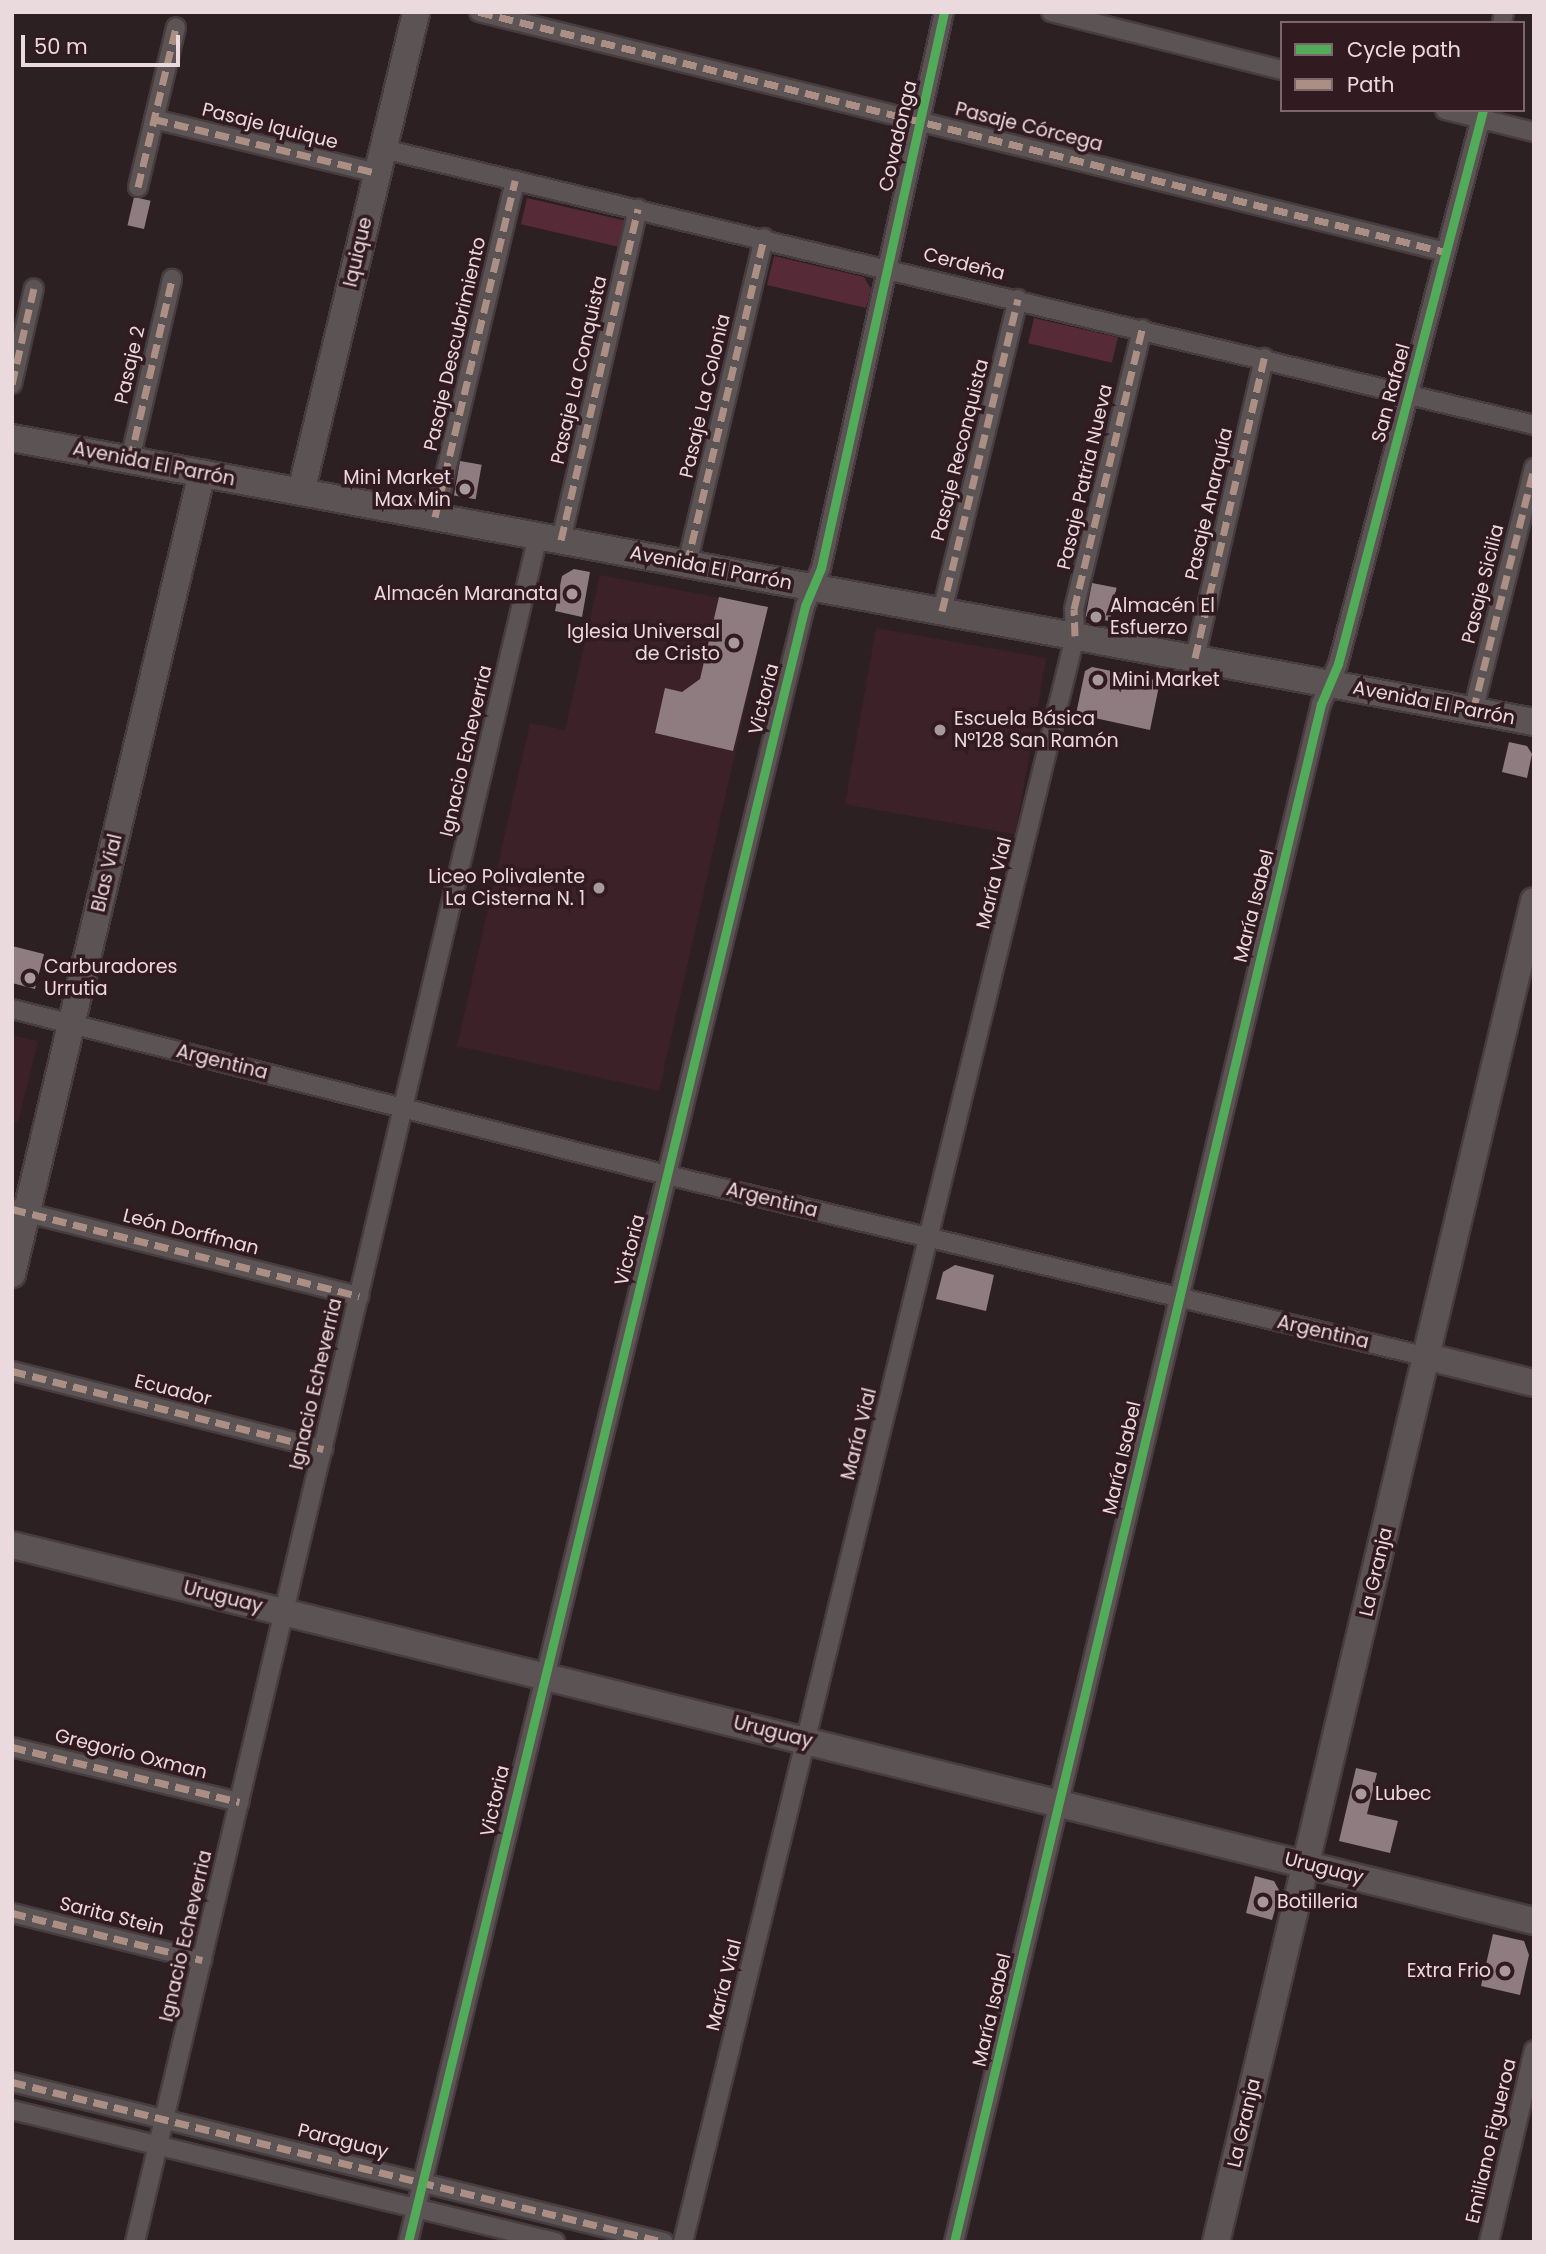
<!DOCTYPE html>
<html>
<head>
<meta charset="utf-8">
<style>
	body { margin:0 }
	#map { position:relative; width:1546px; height:2254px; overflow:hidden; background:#2c2023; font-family:Poppins,sans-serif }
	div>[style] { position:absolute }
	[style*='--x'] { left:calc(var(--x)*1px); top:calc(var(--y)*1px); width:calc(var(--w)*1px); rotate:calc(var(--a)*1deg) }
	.built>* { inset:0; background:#3c2129; transform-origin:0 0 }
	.green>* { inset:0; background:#562a37; transform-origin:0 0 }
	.building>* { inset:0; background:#8f7c80; transform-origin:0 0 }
	.roads { filter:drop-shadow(2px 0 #473c3f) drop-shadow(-2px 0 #473c3f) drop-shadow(0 2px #473c3f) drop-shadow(0 -2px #473c3f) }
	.street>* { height:18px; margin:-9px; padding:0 9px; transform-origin:9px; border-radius:9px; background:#5c5355 }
	.secondary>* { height:26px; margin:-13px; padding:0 13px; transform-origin:13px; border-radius:13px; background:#5c5355 }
	.quiet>* { height:7px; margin-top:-3.5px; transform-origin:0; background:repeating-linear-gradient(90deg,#ac8f84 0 14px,transparent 0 21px) }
	.cycleway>* { height:9px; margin:-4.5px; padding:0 4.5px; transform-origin:4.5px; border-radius:4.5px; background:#51ab58 }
	.dots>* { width:19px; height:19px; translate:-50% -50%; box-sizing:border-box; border:4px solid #311b21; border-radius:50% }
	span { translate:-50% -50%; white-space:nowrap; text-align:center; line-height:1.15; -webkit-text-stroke:7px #311b21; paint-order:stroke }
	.street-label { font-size:19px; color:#eadadd }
	.poi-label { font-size:19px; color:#eadadd }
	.right { translate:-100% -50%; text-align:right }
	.left { translate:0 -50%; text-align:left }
	.frame { position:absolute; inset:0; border:14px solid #eadadd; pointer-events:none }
	.legend { position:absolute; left:1280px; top:21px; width:245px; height:91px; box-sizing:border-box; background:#311b21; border:2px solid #7b676c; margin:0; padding:9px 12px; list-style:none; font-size:21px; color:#eadadd }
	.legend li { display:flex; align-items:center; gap:14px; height:35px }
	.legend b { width:35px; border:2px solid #7b676c }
	.scale { position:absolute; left:21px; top:35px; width:159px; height:32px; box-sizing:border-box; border:4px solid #eadadd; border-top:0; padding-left:9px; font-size:21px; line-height:24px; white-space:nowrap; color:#eadadd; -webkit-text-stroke:5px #311b21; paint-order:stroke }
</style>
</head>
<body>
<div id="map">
	<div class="built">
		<i style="clip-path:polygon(600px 575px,768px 607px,659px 1091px,457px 1046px,530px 723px,565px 730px)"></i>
		<i style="left:876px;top:628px;width:173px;height:179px;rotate:10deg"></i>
		<i style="clip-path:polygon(12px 1035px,38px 1041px,18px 1122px,12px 1121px)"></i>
	</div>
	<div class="green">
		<i style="left:527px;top:198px;width:101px;height:27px;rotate:13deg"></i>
		<i style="clip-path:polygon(774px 256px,864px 277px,871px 289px,866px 308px,767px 285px)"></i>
		<i style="left:1034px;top:318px;width:86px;height:26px;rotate:13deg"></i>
	</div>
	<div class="building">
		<i style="left:134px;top:197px;width:17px;height:29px;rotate:13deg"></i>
		<i style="left:460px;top:461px;width:22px;height:35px;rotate:10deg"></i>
		<i style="clip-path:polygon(574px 569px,590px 572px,582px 617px,555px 611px,562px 576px)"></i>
		<i style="left:1092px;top:583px;width:25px;height:34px;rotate:11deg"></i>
		<i style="clip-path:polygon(719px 597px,768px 607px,733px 751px,655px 733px,665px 688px,682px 692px,700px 679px)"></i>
		<i style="clip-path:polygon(1092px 667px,1160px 681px,1150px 730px,1076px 714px,1085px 671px)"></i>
		<i style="clip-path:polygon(1509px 742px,1527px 746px,1532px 754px,1527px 778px,1502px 772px)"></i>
		<i style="clip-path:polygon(12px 946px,44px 954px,35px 989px,12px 983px)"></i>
		<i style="clip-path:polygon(955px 1265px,994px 1275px,986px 1311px,936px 1299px,943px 1272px)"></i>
		<i style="clip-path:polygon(1356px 1768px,1377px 1773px,1367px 1814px,1398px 1821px,1390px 1853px,1339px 1841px)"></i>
		<i style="clip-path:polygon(1255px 1876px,1274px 1881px,1280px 1892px,1272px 1920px,1246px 1913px)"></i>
		<i style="clip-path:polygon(1493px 1934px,1524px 1941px,1529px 1955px,1520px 1995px,1481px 1986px)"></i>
	</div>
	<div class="roads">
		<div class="street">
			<i style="--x:479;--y:12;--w:996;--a:13.94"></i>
			<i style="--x:1051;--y:12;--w:238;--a:14.1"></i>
			<i style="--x:1502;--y:23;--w:11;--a:-80"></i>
			<i style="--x:1445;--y:110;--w:92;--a:13.9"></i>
			<i style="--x:154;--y:119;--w:229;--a:13.6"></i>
			<i style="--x:383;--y:149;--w:1184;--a:13.48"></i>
			<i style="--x:138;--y:187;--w:164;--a:-76.6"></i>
			<i style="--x:12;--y:384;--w:98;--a:-77.1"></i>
			<i style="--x:130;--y:460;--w:186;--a:-76.9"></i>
			<i style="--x:435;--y:517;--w:346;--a:-76.6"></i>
			<i style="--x:561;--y:540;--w:340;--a:-76.9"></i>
			<i style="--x:687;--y:564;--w:335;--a:-76.7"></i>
			<i style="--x:942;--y:611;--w:321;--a:-76.3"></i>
			<i style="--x:1195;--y:658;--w:308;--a:-77"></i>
			<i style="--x:1473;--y:711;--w:251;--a:-75.9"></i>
			<i style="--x:12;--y:1009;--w:676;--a:14.22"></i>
			<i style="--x:667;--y:1175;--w:782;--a:13.45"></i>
			<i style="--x:12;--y:1209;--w:358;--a:14.1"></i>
			<i style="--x:12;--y:1371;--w:321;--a:14.1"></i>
			<i style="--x:12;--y:1747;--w:234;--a:13.6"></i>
			<i style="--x:12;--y:1913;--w:196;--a:13.9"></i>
			<i style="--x:12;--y:2082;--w:671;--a:13.79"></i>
			<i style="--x:12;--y:2110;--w:559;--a:13.66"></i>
			<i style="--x:135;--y:2242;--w:1753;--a:-76.71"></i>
			<i style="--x:408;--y:2242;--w:1683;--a:-76.36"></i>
			<i style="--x:805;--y:606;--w:41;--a:-67.2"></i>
			<i style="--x:821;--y:568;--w:569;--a:-77.53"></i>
			<i style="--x:683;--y:2242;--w:1653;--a:-76.28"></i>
			<i style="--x:1075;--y:636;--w:27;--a:-92"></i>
			<i style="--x:1074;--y:609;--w:288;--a:-76.3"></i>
			<i style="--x:954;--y:2242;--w:1581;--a:-76.58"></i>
			<i style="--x:1321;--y:704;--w:43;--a:-67"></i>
			<i style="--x:1338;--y:664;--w:573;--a:-75.33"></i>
			<i style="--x:1489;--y:2242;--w:197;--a:-76.8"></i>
		</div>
		<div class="secondary">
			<i style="--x:12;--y:438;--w:1548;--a:10.57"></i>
			<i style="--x:301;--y:492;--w:494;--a:-76.5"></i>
			<i style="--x:12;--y:1274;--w:823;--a:-76.66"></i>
			<i style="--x:1428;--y:1357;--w:109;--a:13.8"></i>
			<i style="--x:12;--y:1545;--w:1568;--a:13.88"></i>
			<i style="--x:1216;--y:2242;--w:1378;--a:-76.66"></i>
		</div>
	</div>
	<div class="quiet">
		<i style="--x:479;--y:12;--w:996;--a:13.94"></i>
		<i style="--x:154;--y:119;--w:229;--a:13.6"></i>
		<i style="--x:138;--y:187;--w:164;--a:-76.6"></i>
		<i style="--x:12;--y:384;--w:98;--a:-77.1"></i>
		<i style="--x:130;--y:460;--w:186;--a:-76.9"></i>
		<i style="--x:435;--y:517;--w:346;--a:-76.6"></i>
		<i style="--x:561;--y:540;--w:340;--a:-76.9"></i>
		<i style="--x:687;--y:564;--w:335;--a:-76.7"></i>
		<i style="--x:942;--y:611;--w:321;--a:-76.3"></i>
		<i style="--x:1075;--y:636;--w:27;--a:-92"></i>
		<i style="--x:1074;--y:609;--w:288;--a:-76.3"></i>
		<i style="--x:1195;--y:658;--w:308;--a:-77"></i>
		<i style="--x:1473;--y:711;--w:251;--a:-75.9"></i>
		<i style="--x:12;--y:1209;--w:358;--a:14.1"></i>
		<i style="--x:12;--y:1371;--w:321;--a:14.1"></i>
		<i style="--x:12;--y:1747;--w:234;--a:13.6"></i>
		<i style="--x:12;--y:1913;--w:196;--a:13.9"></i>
		<i style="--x:12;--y:2082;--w:671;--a:13.79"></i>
	</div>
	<div class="cycleway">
		<i style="--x:408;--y:2242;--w:1683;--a:-76.36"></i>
		<i style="--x:805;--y:606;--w:41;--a:-67.2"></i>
		<i style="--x:821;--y:568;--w:569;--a:-77.53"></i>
		<i style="--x:954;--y:2242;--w:1581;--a:-76.58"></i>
		<i style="--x:1321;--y:704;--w:43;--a:-67"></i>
		<i style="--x:1338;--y:664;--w:573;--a:-75.33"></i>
	</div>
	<div class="dots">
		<i style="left:465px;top:489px;background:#a8999c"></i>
		<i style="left:572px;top:594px;background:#a8999c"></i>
		<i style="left:1096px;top:617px;background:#a8999c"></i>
		<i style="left:734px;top:643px;background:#a8999c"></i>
		<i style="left:1098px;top:680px;background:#a8999c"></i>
		<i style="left:940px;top:730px;background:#a8999c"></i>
		<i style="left:599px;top:888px;background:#a8999c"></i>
		<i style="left:30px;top:978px;background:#a8999c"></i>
		<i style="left:1361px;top:1794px;background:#a8999c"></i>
		<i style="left:1263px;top:1902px;background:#a8999c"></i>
		<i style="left:1505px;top:1971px;background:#a8999c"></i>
	</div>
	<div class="street-label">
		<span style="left:270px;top:126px;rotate:14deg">Pasaje Iquique</span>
		<span style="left:1029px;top:127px;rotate:14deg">Pasaje Córcega</span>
		<span style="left:898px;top:136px;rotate:-77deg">Covadonga</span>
		<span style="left:358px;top:252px;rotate:-77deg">Iquique</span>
		<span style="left:964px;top:264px;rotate:14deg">Cerdeña</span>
		<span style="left:455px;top:344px;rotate:-77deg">Pasaje Descubrimiento</span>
		<span style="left:130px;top:365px;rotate:-77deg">Pasaje 2</span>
		<span style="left:579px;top:370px;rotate:-77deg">Pasaje La Conquista</span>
		<span style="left:1391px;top:393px;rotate:-75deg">San Rafael</span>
		<span style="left:705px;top:396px;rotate:-77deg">Pasaje La Colonia</span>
		<span style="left:960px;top:450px;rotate:-76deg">Pasaje Reconquista</span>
		<span style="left:154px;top:464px;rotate:11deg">Avenida El Parrón</span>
		<span style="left:1085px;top:477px;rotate:-77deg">Pasaje Patria Nueva</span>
		<span style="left:1209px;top:504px;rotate:-77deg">Pasaje Anarquía</span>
		<span style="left:711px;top:568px;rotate:11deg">Avenida El Parrón</span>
		<span style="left:1483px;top:584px;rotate:-76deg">Pasaje Sicilia</span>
		<span style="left:764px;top:699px;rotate:-76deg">Victoria</span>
		<span style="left:1434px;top:703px;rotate:11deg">Avenida El Parrón</span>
		<span style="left:466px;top:751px;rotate:-77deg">Ignacio Echeverria</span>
		<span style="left:107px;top:873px;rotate:-77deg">Blas Vial</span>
		<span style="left:994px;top:883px;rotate:-76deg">María Vial</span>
		<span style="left:1254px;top:906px;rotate:-76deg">María Isabel</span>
		<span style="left:222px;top:1062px;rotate:14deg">Argentina</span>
		<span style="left:772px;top:1200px;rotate:14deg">Argentina</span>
		<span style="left:191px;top:1232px;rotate:14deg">León Dorffman</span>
		<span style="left:630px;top:1250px;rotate:-76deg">Victoria</span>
		<span style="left:1323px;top:1332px;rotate:13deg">Argentina</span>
		<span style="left:316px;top:1384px;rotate:-77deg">Ignacio Echeverria</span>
		<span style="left:173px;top:1390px;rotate:14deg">Ecuador</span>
		<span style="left:859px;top:1434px;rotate:-76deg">María Vial</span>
		<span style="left:1122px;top:1458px;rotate:-77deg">María Isabel</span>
		<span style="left:1376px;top:1572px;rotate:-77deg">La Granja</span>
		<span style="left:223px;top:1597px;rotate:14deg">Uruguay</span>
		<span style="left:773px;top:1732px;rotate:14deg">Uruguay</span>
		<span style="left:131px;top:1754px;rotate:14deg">Gregorio Oxman</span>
		<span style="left:495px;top:1801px;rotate:-77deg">Victoria</span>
		<span style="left:1324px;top:1868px;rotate:14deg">Uruguay</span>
		<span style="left:112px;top:1916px;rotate:14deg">Sarita Stein</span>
		<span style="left:186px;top:1936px;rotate:-77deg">Ignacio Echeverria</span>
		<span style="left:724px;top:1985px;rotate:-76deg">María Vial</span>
		<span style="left:992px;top:2010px;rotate:-77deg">María Isabel</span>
		<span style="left:1244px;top:2123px;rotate:-77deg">La Granja</span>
		<span style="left:343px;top:2141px;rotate:14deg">Paraguay</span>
		<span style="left:1491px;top:2141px;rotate:-77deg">Emiliano Figueroa</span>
	</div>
	<div class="poi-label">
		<span class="right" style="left:451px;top:489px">Mini Market<br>Max Min</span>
		<span class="right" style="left:558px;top:594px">Almacén Maranata</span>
		<span class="left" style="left:1110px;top:617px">Almacén El<br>Esfuerzo</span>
		<span class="right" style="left:720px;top:643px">Iglesia Universal<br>de Cristo</span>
		<span class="left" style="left:1112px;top:680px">Mini Market</span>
		<span class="left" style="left:954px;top:730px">Escuela Básica<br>N°128 San Ramón</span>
		<span class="right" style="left:585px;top:888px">Liceo Polivalente<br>La Cisterna N. 1</span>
		<span class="left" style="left:44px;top:978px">Carburadores<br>Urrutia</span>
		<span class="left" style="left:1375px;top:1794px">Lubec</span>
		<span class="left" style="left:1277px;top:1902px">Botilleria</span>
		<span class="right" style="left:1491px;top:1971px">Extra Frio</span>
	</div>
	<div class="frame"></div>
	<ul class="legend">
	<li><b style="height:9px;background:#51ab58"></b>Cycle path</li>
	<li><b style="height:9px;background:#ac8f84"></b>Path</li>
	</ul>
	<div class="scale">50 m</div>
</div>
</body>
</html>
